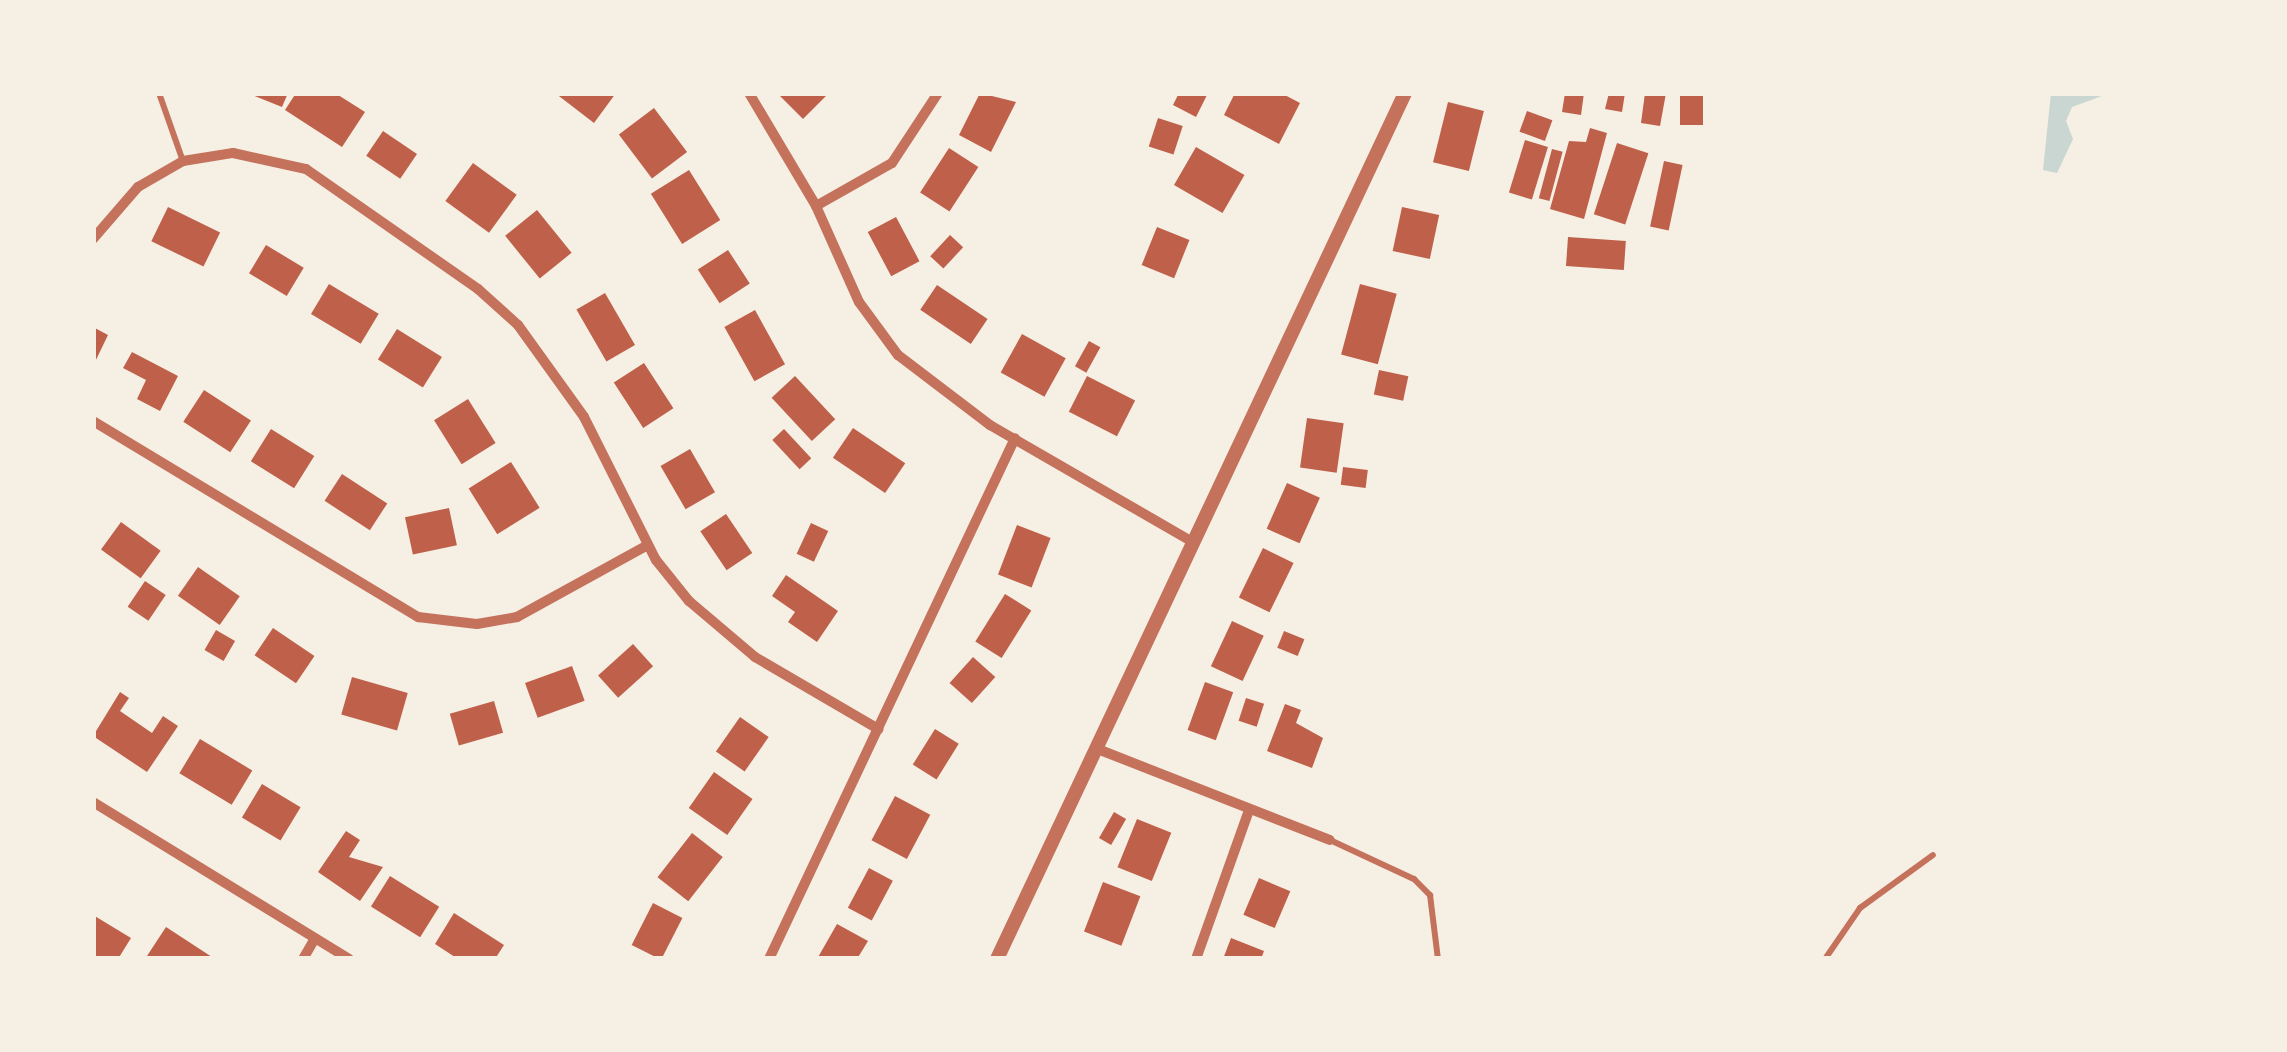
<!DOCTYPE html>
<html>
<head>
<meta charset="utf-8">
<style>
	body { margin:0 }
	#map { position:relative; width:2287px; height:1052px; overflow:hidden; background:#f6efe4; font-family:Mulish,sans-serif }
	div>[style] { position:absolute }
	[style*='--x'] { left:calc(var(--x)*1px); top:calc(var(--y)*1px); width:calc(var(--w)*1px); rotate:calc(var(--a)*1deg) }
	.water>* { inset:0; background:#c9d6d2 }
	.building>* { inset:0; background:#bf614a; transform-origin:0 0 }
	.service>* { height:6px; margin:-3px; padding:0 3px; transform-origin:3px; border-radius:3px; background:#c5725c }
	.minor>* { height:10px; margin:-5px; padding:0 5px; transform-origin:5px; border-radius:5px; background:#c5725c }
	.tertiary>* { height:14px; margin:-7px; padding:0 7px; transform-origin:7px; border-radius:7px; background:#c5725c }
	span { translate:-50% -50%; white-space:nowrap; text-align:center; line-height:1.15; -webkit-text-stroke:10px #f6efe4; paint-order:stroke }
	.frame { position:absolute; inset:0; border:96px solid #f6efe4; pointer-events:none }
</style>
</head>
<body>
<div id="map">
	<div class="water">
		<i style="clip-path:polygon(2051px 93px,2110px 93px,2072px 107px,2066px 121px,2073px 139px,2057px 173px,2043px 170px)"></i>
	</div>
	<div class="building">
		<i style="clip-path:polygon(247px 93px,288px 93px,282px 107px)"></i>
		<i style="clip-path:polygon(296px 93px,335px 93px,365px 112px,342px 147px,285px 110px)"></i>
		<i style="clip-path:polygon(555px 93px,616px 93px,594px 123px)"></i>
		<i style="clip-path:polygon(777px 93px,829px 93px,803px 119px)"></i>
		<i style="clip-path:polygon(980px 93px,1016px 102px,991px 152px,959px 135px)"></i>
		<i style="clip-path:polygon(1179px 93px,1208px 93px,1196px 117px,1173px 105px)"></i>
		<i style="clip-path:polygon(1235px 93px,1281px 93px,1300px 103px,1279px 144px,1224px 115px)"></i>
		<i style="clip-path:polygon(1565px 93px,1584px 93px,1581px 115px,1562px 112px)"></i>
		<i style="clip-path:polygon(1609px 93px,1625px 93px,1622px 112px,1605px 109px)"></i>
		<i style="clip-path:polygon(1645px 93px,1666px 93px,1660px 126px,1641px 123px)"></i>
		<i style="left:1680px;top:93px;width:23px;height:32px"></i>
		<i style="left:1448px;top:102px;width:37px;height:62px;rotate:14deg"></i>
		<i style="left:654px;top:108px;width:55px;height:44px;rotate:53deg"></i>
		<i style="left:1527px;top:111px;width:27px;height:22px;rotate:20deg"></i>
		<i style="left:1158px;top:118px;width:26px;height:30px;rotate:18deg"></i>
		<i style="clip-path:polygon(1590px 128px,1607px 133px,1584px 219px,1550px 209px,1569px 141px,1586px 142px)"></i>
		<i style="left:383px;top:131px;width:41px;height:30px;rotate:34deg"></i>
		<i style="left:1525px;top:140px;width:24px;height:55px;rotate:17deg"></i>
		<i style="left:1617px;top:143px;width:33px;height:75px;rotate:18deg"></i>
		<i style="left:1196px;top:147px;width:56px;height:44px;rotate:30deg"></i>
		<i style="left:949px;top:148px;width:35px;height:53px;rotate:33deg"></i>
		<i style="left:1552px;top:149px;width:11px;height:51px;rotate:15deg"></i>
		<i style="left:1664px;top:161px;width:19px;height:67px;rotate:12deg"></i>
		<i style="left:473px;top:163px;width:54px;height:47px;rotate:36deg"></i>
		<i style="left:689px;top:170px;width:59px;height:45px;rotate:58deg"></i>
		<i style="left:168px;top:207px;width:58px;height:38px;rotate:26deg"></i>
		<i style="left:1402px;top:207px;width:38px;height:45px;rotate:12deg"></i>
		<i style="left:537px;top:210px;width:55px;height:41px;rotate:51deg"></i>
		<i style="left:896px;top:217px;width:50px;height:32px;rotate:62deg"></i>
		<i style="left:1157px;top:227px;width:35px;height:41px;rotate:22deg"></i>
		<i style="left:950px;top:235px;width:18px;height:29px;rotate:43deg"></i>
		<i style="left:1568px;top:237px;width:58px;height:29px;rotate:4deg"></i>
		<i style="left:266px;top:245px;width:44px;height:33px;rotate:31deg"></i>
		<i style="left:728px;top:250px;width:40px;height:36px;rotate:57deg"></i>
		<i style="left:329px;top:284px;width:58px;height:35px;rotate:31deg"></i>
		<i style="left:1360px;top:284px;width:38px;height:73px;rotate:15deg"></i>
		<i style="left:937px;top:285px;width:61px;height:30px;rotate:34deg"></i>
		<i style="left:605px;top:293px;width:60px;height:33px;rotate:60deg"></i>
		<i style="left:755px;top:310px;width:62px;height:35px;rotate:61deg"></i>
		<i style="clip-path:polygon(93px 327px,108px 335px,93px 366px)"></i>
		<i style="left:397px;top:329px;width:53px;height:36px;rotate:32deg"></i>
		<i style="left:1022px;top:334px;width:50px;height:44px;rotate:29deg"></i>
		<i style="left:1089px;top:341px;width:13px;height:29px;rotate:29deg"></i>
		<i style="clip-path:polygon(132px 352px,178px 376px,160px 411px,137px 399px,146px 380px,123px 368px)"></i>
		<i style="left:644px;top:363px;width:54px;height:36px;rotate:57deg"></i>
		<i style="left:1379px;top:370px;width:30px;height:25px;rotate:12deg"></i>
		<i style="left:795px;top:376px;width:59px;height:32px;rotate:47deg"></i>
		<i style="left:1087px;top:376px;width:54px;height:40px;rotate:27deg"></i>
		<i style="left:204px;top:390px;width:56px;height:38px;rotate:33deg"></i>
		<i style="left:468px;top:399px;width:52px;height:40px;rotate:58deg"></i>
		<i style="left:1307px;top:418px;width:37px;height:50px;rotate:8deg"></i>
		<i style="left:853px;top:428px;width:63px;height:36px;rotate:34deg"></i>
		<i style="left:271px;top:429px;width:51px;height:38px;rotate:32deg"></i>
		<i style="left:784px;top:429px;width:40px;height:16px;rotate:47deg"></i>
		<i style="left:690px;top:449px;width:50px;height:34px;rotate:60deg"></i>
		<i style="left:511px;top:462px;width:54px;height:50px;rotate:58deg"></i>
		<i style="left:1343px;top:467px;width:25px;height:18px;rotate:7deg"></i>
		<i style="left:342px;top:474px;width:54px;height:32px;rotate:33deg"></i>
		<i style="left:1287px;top:483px;width:36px;height:50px;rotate:24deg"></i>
		<i style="left:449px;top:508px;width:38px;height:45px;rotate:78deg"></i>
		<i style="left:726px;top:514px;width:47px;height:31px;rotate:56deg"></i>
		<i style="left:121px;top:522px;width:49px;height:34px;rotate:36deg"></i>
		<i style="left:811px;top:523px;width:19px;height:34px;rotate:25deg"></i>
		<i style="left:1017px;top:525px;width:36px;height:53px;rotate:21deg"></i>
		<i style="left:1263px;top:548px;width:34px;height:55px;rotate:26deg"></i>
		<i style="left:198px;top:567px;width:51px;height:35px;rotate:35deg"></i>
		<i style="clip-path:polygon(786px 575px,838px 611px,817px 642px,788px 622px,795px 612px,772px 596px)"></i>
		<i style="left:145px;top:581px;width:25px;height:31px;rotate:34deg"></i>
		<i style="left:1005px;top:594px;width:31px;height:56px;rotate:32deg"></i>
		<i style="left:1232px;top:621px;width:35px;height:50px;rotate:25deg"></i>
		<i style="left:273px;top:628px;width:50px;height:33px;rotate:34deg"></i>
		<i style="left:216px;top:630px;width:22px;height:23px;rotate:30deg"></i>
		<i style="left:1284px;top:631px;width:22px;height:18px;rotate:22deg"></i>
		<i style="left:633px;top:644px;width:30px;height:47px;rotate:48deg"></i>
		<i style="left:973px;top:657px;width:30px;height:35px;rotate:42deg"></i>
		<i style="left:572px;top:666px;width:37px;height:50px;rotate:70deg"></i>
		<i style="left:352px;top:677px;width:58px;height:39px;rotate:16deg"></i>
		<i style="left:1205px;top:682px;width:30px;height:51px;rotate:20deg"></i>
		<i style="clip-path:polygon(120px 692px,129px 698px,120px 711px,152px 733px,163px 716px,178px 726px,147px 772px,93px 736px)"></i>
		<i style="left:1246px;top:698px;width:19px;height:24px;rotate:18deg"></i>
		<i style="left:494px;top:701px;width:33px;height:46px;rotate:74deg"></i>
		<i style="clip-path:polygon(1285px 704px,1301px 710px,1296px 723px,1323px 738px,1312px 768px,1267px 751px)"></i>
		<i style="left:740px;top:717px;width:35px;height:42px;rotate:35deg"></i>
		<i style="left:935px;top:729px;width:28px;height:42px;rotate:32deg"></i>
		<i style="left:200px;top:739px;width:61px;height:40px;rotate:31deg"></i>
		<i style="left:714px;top:772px;width:47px;height:44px;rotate:35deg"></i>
		<i style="left:262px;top:784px;width:45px;height:39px;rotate:31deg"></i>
		<i style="left:895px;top:796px;width:40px;height:50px;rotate:28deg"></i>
		<i style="left:1114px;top:812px;width:14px;height:30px;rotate:30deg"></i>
		<i style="left:1137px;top:819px;width:37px;height:52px;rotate:22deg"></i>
		<i style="clip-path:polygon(346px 831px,360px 840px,349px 857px,383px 867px,360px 901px,318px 872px)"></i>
		<i style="left:692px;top:833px;width:39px;height:56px;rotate:38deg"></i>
		<i style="left:869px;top:868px;width:27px;height:45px;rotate:28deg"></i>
		<i style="left:390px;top:876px;width:58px;height:36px;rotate:32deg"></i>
		<i style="left:1259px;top:878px;width:34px;height:40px;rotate:23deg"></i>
		<i style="left:1103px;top:882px;width:40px;height:53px;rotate:21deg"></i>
		<i style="left:653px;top:903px;width:33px;height:47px;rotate:27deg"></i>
		<i style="clip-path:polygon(454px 913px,504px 945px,495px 959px,458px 959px,435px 944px)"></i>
		<i style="clip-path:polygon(93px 915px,131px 938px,118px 959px,93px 957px)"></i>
		<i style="clip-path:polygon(837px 924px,868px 941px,857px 959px,817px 959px)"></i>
		<i style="clip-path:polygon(166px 927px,215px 959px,145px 959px)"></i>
		<i style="clip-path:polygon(1231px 938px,1264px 951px,1261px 959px,1223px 959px)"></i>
	</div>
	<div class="service">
		<i style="--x:159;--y:93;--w:72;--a:70.6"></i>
		<i style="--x:1330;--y:840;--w:93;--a:24.9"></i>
		<i style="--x:1414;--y:879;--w:23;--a:45"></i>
		<i style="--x:1430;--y:895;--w:64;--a:82.9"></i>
		<i style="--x:1825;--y:959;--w:62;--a:-55.5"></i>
		<i style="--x:1860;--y:908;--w:90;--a:-36"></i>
	</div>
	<div class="minor">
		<i style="--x:749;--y:93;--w:131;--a:59.3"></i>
		<i style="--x:816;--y:206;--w:105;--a:65.9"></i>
		<i style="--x:859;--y:302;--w:66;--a:53.7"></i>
		<i style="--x:898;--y:355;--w:116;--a:37.3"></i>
		<i style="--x:990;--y:425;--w:230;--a:30"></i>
		<i style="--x:816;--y:206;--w:87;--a:-29.5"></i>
		<i style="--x:892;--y:163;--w:84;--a:-56.7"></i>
		<i style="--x:93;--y:239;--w:69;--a:-49.1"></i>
		<i style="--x:138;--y:187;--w:52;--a:-30"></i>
		<i style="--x:183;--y:161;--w:51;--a:-9.1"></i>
		<i style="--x:233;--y:153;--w:75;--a:12.4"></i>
		<i style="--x:306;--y:169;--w:210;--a:34.9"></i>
		<i style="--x:478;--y:289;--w:54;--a:42"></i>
		<i style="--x:518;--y:325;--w:113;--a:54.3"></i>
		<i style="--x:584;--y:417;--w:160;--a:63.3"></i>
		<i style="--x:656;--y:560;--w:53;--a:51.2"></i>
		<i style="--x:689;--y:601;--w:87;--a:40.3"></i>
		<i style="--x:755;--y:657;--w:143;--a:30.3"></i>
		<i style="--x:93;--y:421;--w:380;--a:31.1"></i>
		<i style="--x:418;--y:617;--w:59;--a:6.8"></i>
		<i style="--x:477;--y:624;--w:41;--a:-9.9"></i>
		<i style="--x:517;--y:617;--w:149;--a:-28.8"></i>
		<i style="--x:1095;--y:748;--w:252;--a:21.4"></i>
		<i style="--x:93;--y:802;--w:300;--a:31.5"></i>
		<i style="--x:303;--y:959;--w:24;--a:-60"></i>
		<i style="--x:769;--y:959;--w:576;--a:-64.72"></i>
		<i style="--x:1196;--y:959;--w:155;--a:-70.4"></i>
	</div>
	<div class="tertiary">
		<i style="--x:997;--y:959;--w:957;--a:-64.77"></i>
	</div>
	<div class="frame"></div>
</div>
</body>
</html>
